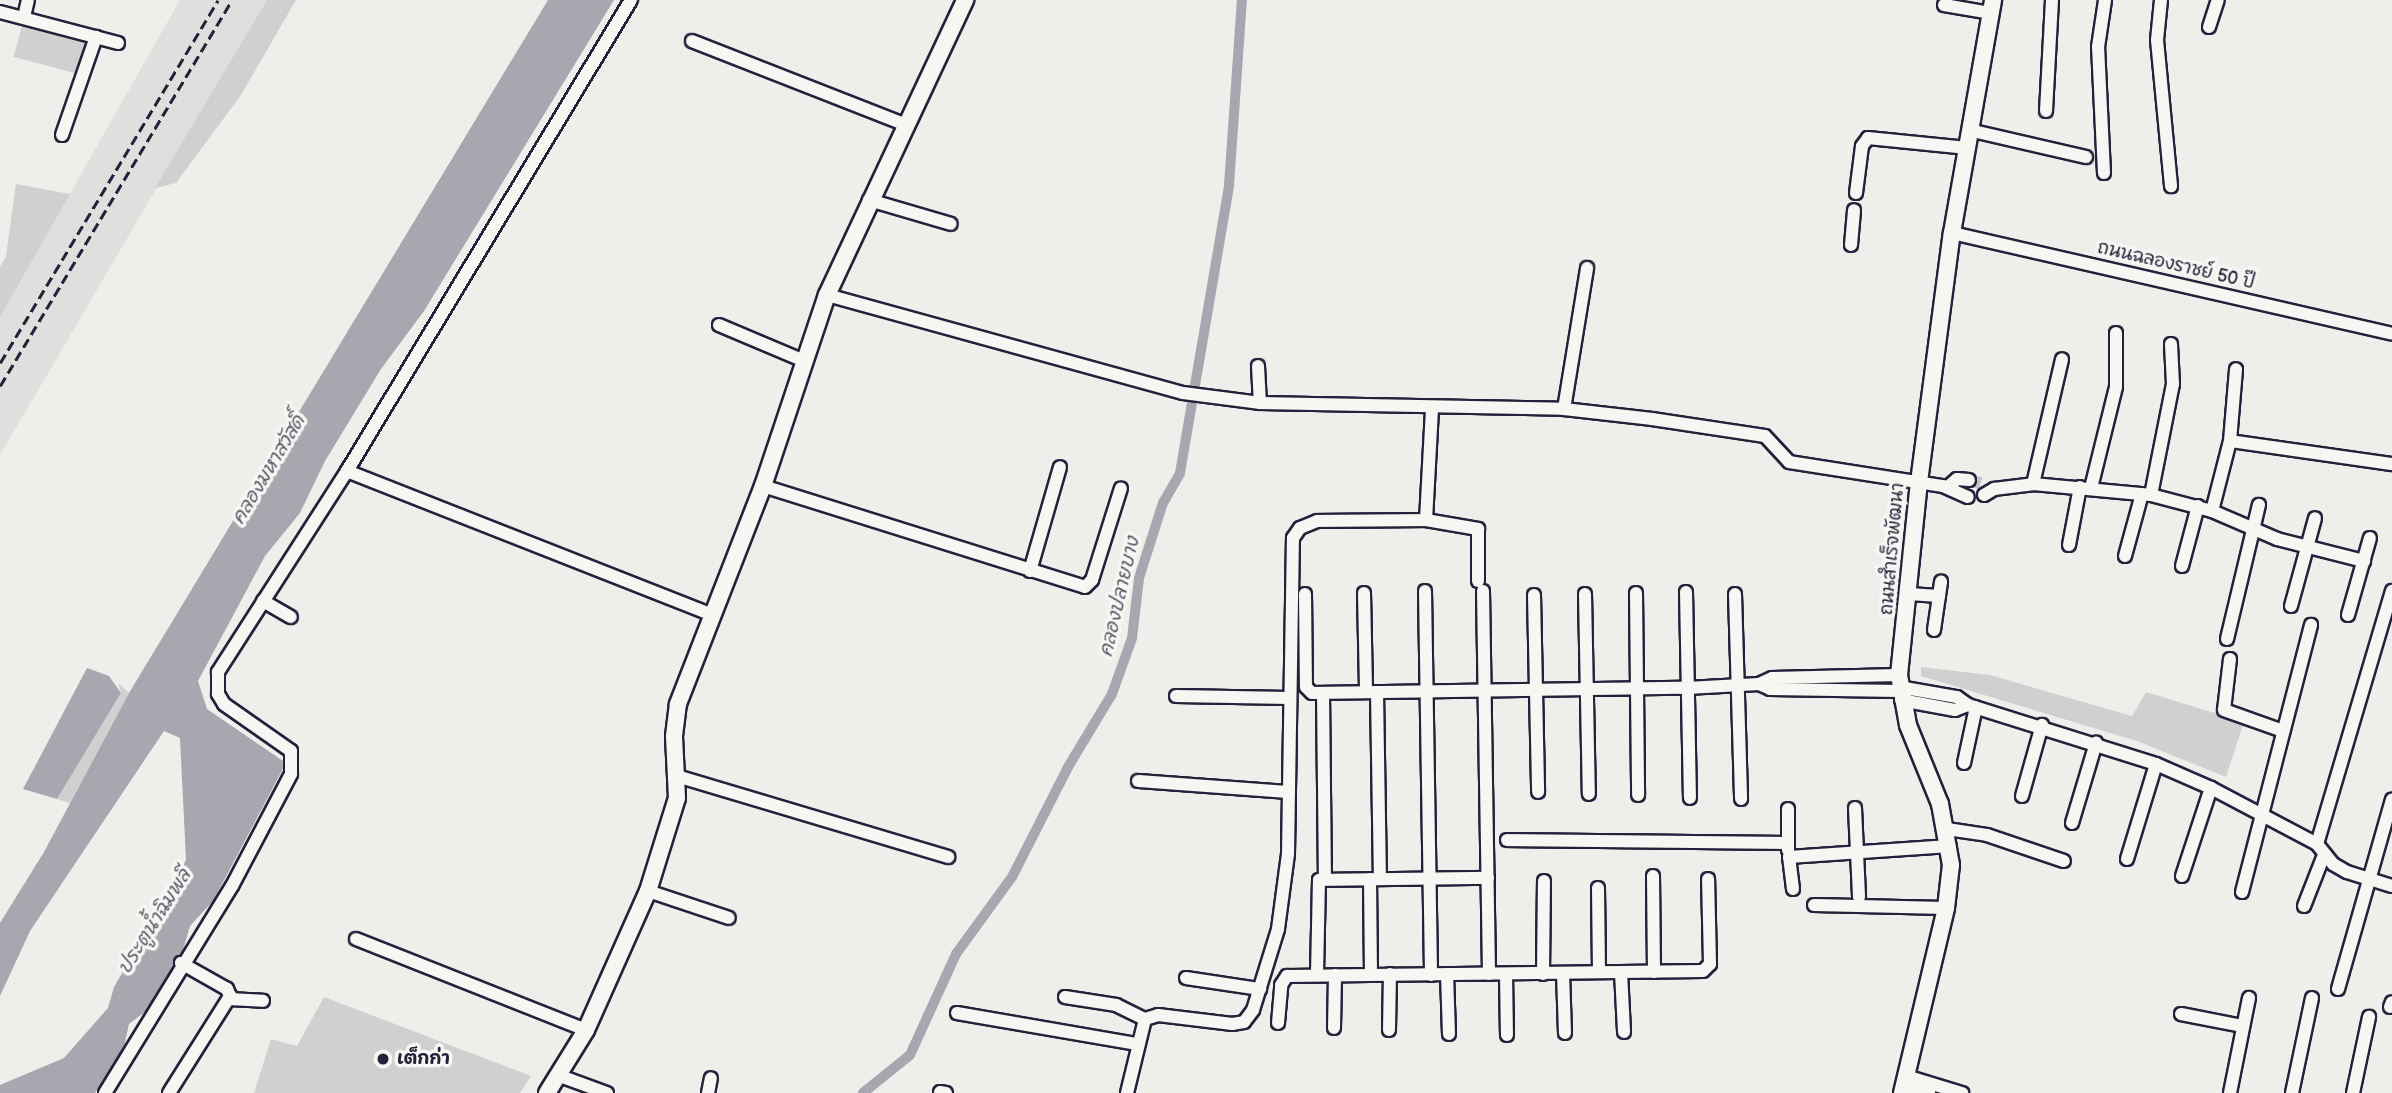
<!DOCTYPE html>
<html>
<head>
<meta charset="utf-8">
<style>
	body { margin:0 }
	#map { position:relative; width:2392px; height:1093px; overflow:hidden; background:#eeeeeb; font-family:"Balsamiq Sans","Playpen Sans Thai",sans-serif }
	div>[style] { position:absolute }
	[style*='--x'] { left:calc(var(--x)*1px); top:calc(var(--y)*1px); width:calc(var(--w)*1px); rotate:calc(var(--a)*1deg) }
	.built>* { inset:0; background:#dfdfde }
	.green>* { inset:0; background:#d0d0d1; transform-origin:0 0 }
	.water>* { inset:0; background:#a7a7af }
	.canal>* { height:10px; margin:-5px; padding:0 5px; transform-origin:5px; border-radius:5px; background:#a7a7af }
	.street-tunnel>* { height:12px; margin-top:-6px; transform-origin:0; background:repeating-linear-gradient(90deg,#c5c5c8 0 12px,transparent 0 18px) }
	.roads { filter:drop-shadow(2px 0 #22223b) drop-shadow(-2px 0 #22223b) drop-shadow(0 2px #22223b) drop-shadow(0 -2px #22223b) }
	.street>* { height:12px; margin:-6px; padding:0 6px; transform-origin:6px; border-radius:6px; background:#f6f6f2 }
	.secondary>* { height:16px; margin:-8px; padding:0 8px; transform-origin:8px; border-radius:8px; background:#f6f6f2 }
	.rail>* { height:2.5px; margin-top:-1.25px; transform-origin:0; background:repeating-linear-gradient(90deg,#22223b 0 10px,transparent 0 15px) }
	.dots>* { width:19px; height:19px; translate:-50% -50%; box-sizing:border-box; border:4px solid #f6f6f2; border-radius:50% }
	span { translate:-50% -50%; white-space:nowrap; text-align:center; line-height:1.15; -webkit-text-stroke:7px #f6f6f2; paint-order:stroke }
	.street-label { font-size:18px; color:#22223b }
	.poi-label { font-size:18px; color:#22223b; font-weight:700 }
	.left { translate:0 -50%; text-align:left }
	.water-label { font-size:19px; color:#575769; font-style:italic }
</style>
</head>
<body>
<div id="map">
	<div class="built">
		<i style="clip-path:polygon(180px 0,267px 0,0 455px,0 317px)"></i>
	</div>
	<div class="green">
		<i style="clip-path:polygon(267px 0,296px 0,241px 95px,176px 183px,155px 188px)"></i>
		<i style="left:23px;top:22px;width:65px;height:36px;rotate:15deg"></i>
		<i style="clip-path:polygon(16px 184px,70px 194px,0 317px,0 267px,6px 256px)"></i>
		<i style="clip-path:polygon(1921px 667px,1990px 675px,2132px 716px,2146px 692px,2244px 722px,2226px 777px,2137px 741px,1921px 676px)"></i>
		<i style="clip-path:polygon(118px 683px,129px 693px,70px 803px,57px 799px,121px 693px)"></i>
		<i style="clip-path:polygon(324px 997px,531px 1076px,520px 1093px,254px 1093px,271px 1039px,297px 1046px)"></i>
	</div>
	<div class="water">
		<i style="clip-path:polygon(548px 0,614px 0,424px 311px,381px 369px,325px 461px,300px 513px,265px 556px,198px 681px,207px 709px,286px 763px,213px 901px,190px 926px,183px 950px,146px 1011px,129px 1024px,124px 1047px,95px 1093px,0 1093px,0 1085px,64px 1058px,108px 1008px,114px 987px,149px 927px,168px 911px,171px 888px,186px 860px,180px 738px,164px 731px,30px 931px,0 996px,0 923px,44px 852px,129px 693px)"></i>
		<i style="clip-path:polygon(87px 668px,109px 676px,121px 693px,57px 799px,23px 789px)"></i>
	</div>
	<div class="canal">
		<i style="--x:863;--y:1093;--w:60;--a:-39"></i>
		<i style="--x:910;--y:1055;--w:111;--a:-65.5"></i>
		<i style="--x:956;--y:954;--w:95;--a:-54"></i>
		<i style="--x:1012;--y:877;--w:123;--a:-63"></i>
		<i style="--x:1068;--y:767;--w:85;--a:-58.9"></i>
		<i style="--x:1112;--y:694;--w:59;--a:-70.3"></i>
		<i style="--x:1132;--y:638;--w:60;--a:-83.3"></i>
		<i style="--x:1139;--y:578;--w:79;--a:-72.3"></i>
		<i style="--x:1163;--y:503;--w:34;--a:-60"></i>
		<i style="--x:1180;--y:473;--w:292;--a:-80.3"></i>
		<i style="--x:1229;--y:185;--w:185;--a:-86"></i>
	</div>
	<div class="street-tunnel">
		<i style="--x:1969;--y:480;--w:16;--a:15"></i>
	</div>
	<div class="roads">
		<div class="street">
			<i style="--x:2161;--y:0;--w:40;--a:95.7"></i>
			<i style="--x:2157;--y:40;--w:147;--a:84.5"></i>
			<i style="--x:1944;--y:5;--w:48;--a:9.7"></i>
			<i style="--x:0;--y:12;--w:122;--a:14.7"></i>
			<i style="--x:24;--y:17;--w:17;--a:-77"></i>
			<i style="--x:2209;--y:27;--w:28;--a:-72"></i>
			<i style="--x:692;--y:41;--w:228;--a:21.4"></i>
			<i style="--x:2046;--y:111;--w:111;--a:-86.9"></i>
			<i style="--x:1973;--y:131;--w:116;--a:13"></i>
			<i style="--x:62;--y:135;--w:104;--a:-70.9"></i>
			<i style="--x:2104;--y:173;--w:126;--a:-92.7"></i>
			<i style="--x:2098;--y:47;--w:48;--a:-81.5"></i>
			<i style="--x:1856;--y:193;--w:47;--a:-82.7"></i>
			<i style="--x:1862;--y:146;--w:10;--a:-53"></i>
			<i style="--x:1868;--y:138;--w:100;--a:5.7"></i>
			<i style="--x:869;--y:200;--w:85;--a:16.3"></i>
			<i style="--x:1952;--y:233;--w:451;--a:12.9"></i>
			<i style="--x:1851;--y:245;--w:35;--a:-85"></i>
			<i style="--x:827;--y:295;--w:369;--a:15.4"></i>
			<i style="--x:1183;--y:393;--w:78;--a:7.4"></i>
			<i style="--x:1260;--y:403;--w:304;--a:1.1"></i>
			<i style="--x:1564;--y:409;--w:89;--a:6.5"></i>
			<i style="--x:1652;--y:419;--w:114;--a:8.6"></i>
			<i style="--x:1765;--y:436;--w:35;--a:47"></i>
			<i style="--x:1789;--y:462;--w:156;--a:8.9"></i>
			<i style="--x:1943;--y:486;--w:27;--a:24"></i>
			<i style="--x:719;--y:325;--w:90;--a:22.9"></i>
			<i style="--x:1258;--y:366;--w:37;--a:87"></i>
			<i style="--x:1564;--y:409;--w:143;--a:-80.7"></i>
			<i style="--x:2230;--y:441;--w:164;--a:8.1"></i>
			<i style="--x:347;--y:471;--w:392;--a:21.5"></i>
			<i style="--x:2033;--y:484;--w:128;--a:-76.9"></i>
			<i style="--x:763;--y:486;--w:337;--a:17.4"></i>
			<i style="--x:1085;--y:587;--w:10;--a:-45"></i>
			<i style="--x:1092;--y:580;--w:96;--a:-72.5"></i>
			<i style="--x:1948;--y:487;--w:12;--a:-42"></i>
			<i style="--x:1957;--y:479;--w:12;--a:5"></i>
			<i style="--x:2091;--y:488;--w:104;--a:-76.1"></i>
			<i style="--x:2116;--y:387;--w:54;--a:-90"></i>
			<i style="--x:1984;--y:495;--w:12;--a:-31"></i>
			<i style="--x:1994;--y:489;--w:39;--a:-7"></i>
			<i style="--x:2033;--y:484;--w:119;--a:5.3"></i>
			<i style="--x:2151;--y:495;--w:63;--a:14.7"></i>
			<i style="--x:2212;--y:511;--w:71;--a:23.3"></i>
			<i style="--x:2277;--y:539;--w:90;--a:14.2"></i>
			<i style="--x:2151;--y:495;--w:113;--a:-78.8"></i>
			<i style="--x:2173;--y:384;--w:40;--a:-92.9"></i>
			<i style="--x:2212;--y:511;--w:72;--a:-75.6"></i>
			<i style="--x:2230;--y:441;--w:72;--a:-85.2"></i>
			<i style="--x:1426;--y:520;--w:53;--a:9.8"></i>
			<i style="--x:1478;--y:529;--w:52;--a:90"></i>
			<i style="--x:2069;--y:545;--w:59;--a:-79.3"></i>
			<i style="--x:2125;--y:556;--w:64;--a:-74.7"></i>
			<i style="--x:2182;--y:566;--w:62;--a:-75.1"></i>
			<i style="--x:1030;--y:571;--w:108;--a:-73.9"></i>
			<i style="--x:1425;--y:591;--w:384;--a:89.1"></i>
			<i style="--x:1483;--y:591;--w:383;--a:89.1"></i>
			<i style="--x:1686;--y:592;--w:206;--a:88.9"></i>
			<i style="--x:1364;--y:593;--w:99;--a:88.8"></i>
			<i style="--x:1636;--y:593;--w:202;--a:89.4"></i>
			<i style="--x:1305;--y:594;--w:93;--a:89.4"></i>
			<i style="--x:1306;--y:687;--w:8;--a:45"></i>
			<i style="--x:1312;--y:693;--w:375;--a:-0.8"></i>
			<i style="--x:1687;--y:688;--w:72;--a:-3.2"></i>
			<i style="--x:1759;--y:684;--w:14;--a:-25"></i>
			<i style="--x:1772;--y:678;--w:127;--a:-1.4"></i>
			<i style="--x:1585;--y:594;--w:200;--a:88.9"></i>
			<i style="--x:1735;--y:594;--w:205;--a:88.3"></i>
			<i style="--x:1909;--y:594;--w:30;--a:4"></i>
			<i style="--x:1534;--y:595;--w:197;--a:88.8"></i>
			<i style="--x:263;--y:601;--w:32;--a:30"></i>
			<i style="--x:2291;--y:606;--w:91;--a:-74.7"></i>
			<i style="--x:2348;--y:615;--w:80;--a:-74.1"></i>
			<i style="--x:1934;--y:630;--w:49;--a:-81.7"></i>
			<i style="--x:2227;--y:639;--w:138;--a:-76.6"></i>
			<i style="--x:2230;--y:659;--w:51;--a:96.7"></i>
			<i style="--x:2224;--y:710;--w:63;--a:19.6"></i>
			<i style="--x:1759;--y:684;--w:12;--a:24"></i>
			<i style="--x:1770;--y:689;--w:130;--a:0.9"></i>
			<i style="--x:1899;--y:687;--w:59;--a:9.8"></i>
			<i style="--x:1957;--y:697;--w:14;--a:36"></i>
			<i style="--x:1968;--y:705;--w:197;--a:17.4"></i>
			<i style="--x:2156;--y:764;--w:60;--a:23.6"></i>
			<i style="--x:2211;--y:788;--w:120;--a:27.8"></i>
			<i style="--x:2317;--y:844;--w:26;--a:51"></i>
			<i style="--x:2333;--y:864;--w:16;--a:30"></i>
			<i style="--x:2347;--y:872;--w:47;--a:17.3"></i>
			<i style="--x:1377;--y:692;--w:186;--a:89.1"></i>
			<i style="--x:1323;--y:693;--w:185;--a:89.4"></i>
			<i style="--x:1176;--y:696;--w:113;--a:1"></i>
			<i style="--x:1901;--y:700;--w:55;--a:10.5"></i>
			<i style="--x:1955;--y:710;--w:14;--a:-21"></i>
			<i style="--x:1964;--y:763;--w:57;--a:-77.9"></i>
			<i style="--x:680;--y:777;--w:280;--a:16.6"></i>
			<i style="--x:1138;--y:781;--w:151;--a:4.2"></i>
			<i style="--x:2022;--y:796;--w:74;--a:-74.3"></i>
			<i style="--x:1855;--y:808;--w:89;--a:87.4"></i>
			<i style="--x:2072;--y:823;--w:84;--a:-73.3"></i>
			<i style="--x:1947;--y:829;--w:40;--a:8.5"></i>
			<i style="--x:1987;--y:835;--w:81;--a:18.7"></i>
			<i style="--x:1507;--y:840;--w:277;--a:0.6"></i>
			<i style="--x:2317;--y:844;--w:264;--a:-73.5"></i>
			<i style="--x:1788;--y:850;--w:41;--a:-90"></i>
			<i style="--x:2127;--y:859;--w:99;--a:-73"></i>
			<i style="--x:1653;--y:876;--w:96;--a:89.4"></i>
			<i style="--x:2182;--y:876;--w:93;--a:-71.8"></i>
			<i style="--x:1370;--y:879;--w:95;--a:89.4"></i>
			<i style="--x:1598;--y:888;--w:84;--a:89.3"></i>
			<i style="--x:1793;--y:889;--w:32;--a:-97"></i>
			<i style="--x:1789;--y:857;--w:161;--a:-3.9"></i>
			<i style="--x:648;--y:891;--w:85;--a:18.4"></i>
			<i style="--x:2242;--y:892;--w:276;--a:-75.5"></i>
			<i style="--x:1814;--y:905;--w:132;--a:1.3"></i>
			<i style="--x:2304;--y:906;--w:55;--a:-68.6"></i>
			<i style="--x:356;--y:939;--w:247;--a:21.6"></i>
			<i style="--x:1621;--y:972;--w:60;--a:87.1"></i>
			<i style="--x:1563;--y:973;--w:60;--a:88.1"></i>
			<i style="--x:1447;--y:974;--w:60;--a:88.1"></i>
			<i style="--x:1506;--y:974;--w:61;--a:89.1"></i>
			<i style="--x:1543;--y:974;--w:93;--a:-89.4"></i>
			<i style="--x:1317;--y:975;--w:95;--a:-88.8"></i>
			<i style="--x:1319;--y:880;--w:169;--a:-0.7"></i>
			<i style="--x:1186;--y:978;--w:75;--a:8.5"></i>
			<i style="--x:2338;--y:989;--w:197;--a:-74.1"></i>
			<i style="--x:1065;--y:997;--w:52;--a:8.9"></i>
			<i style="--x:1116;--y:1005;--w:32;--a:26"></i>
			<i style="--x:229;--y:999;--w:34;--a:3"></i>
			<i style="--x:2390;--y:1007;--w:5;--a:-68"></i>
			<i style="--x:957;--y:1013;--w:183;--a:9.8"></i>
			<i style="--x:2181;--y:1014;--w:63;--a:11"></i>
			<i style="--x:1278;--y:1023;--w:38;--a:-85"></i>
			<i style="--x:1281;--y:985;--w:11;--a:-56"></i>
			<i style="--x:1287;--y:976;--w:416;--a:-0.7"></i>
			<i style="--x:1703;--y:971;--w:10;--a:-45"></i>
			<i style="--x:1710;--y:964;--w:85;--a:-91.3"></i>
			<i style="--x:1334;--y:1028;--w:53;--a:-88.9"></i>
			<i style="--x:1389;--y:1030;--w:56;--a:-89"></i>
			<i style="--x:560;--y:1076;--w:50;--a:19.9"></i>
			<i style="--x:1906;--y:1076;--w:59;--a:16.9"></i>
			<i style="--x:1903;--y:1087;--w:27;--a:13"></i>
			<i style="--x:940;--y:1092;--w:6;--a:9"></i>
			<i style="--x:105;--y:1093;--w:243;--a:-58.5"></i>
			<i style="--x:232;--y:886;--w:127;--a:-62.2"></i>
			<i style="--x:291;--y:774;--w:23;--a:-90"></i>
			<i style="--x:291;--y:751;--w:82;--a:-145"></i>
			<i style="--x:224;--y:704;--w:12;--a:-121"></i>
			<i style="--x:218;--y:694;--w:22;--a:-90"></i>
			<i style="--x:218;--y:672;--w:239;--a:-57.3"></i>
			<i style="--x:347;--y:471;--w:550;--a:-58.91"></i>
			<i style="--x:169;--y:1093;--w:115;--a:-57.8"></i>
			<i style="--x:230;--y:996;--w:8;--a:-113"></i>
			<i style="--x:227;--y:989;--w:53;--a:-150.5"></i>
			<i style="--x:708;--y:1093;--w:15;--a:-79"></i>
			<i style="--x:1127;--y:1093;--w:76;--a:-76.3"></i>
			<i style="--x:1145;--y:1019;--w:14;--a:-17"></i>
			<i style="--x:1158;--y:1015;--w:75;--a:6.9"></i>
			<i style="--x:1232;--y:1024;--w:12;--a:-9"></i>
			<i style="--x:1244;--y:1022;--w:15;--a:-53"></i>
			<i style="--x:1253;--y:1010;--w:85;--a:-72.8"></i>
			<i style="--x:1278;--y:929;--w:76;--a:-82.4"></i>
			<i style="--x:1288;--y:854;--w:316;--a:-89.1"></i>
			<i style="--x:1293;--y:538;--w:12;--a:-55"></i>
			<i style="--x:1300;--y:528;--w:18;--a:-22"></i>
			<i style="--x:1317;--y:521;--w:109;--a:-0.5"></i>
			<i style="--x:1426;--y:520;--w:111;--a:-86.9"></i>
			<i style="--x:2230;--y:1093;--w:97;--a:-78.7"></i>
			<i style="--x:2292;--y:1093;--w:97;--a:-78.1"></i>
			<i style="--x:2353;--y:1093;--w:78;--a:-78.1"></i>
		</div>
		<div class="secondary">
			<i style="--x:547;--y:1093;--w:74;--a:-58.2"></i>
			<i style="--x:586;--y:1030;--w:152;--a:-66"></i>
			<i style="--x:648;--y:891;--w:97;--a:-72.7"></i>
			<i style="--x:677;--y:798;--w:62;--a:-92.8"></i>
			<i style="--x:674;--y:736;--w:32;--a:-83"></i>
			<i style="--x:678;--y:704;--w:234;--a:-68.7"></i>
			<i style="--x:763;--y:486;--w:201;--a:-71.5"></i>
			<i style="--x:827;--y:295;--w:326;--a:-64.9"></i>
			<i style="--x:1902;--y:1093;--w:190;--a:-76.6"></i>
			<i style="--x:1946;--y:908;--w:43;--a:-83.4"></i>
			<i style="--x:1951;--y:865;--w:62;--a:-100.2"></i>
			<i style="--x:1940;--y:804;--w:85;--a:-112.1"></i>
			<i style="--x:1908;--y:725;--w:51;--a:-100.2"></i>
			<i style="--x:1899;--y:675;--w:194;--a:-84.1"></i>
			<i style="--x:1919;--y:482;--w:251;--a:-82.5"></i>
			<i style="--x:1952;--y:233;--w:237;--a:-80"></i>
		</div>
	</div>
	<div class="rail">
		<i style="--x:0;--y:363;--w:423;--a:-59"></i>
		<i style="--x:0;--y:386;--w:450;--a:-59"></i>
	</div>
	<div class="dots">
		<i style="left:383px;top:1059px;background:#22223b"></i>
	</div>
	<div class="street-label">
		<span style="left:2176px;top:266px;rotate:13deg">ถนนฉลองราชย์ 50 ปี</span>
		<span style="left:1893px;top:549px;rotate:-85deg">ถนนสำเร็จพัฒนา</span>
	</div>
	<div class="poi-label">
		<span class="left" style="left:397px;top:1059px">เต็กก่า</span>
	</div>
	<div class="water-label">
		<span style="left:269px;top:470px;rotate:-59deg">คลองมหาสวัสดิ์</span>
		<span style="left:1120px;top:597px;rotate:-77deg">คลองปลายบาง</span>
		<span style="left:155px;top:922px;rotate:-58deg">ประตูน้ำฉิมพลี</span>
	</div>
</div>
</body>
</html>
